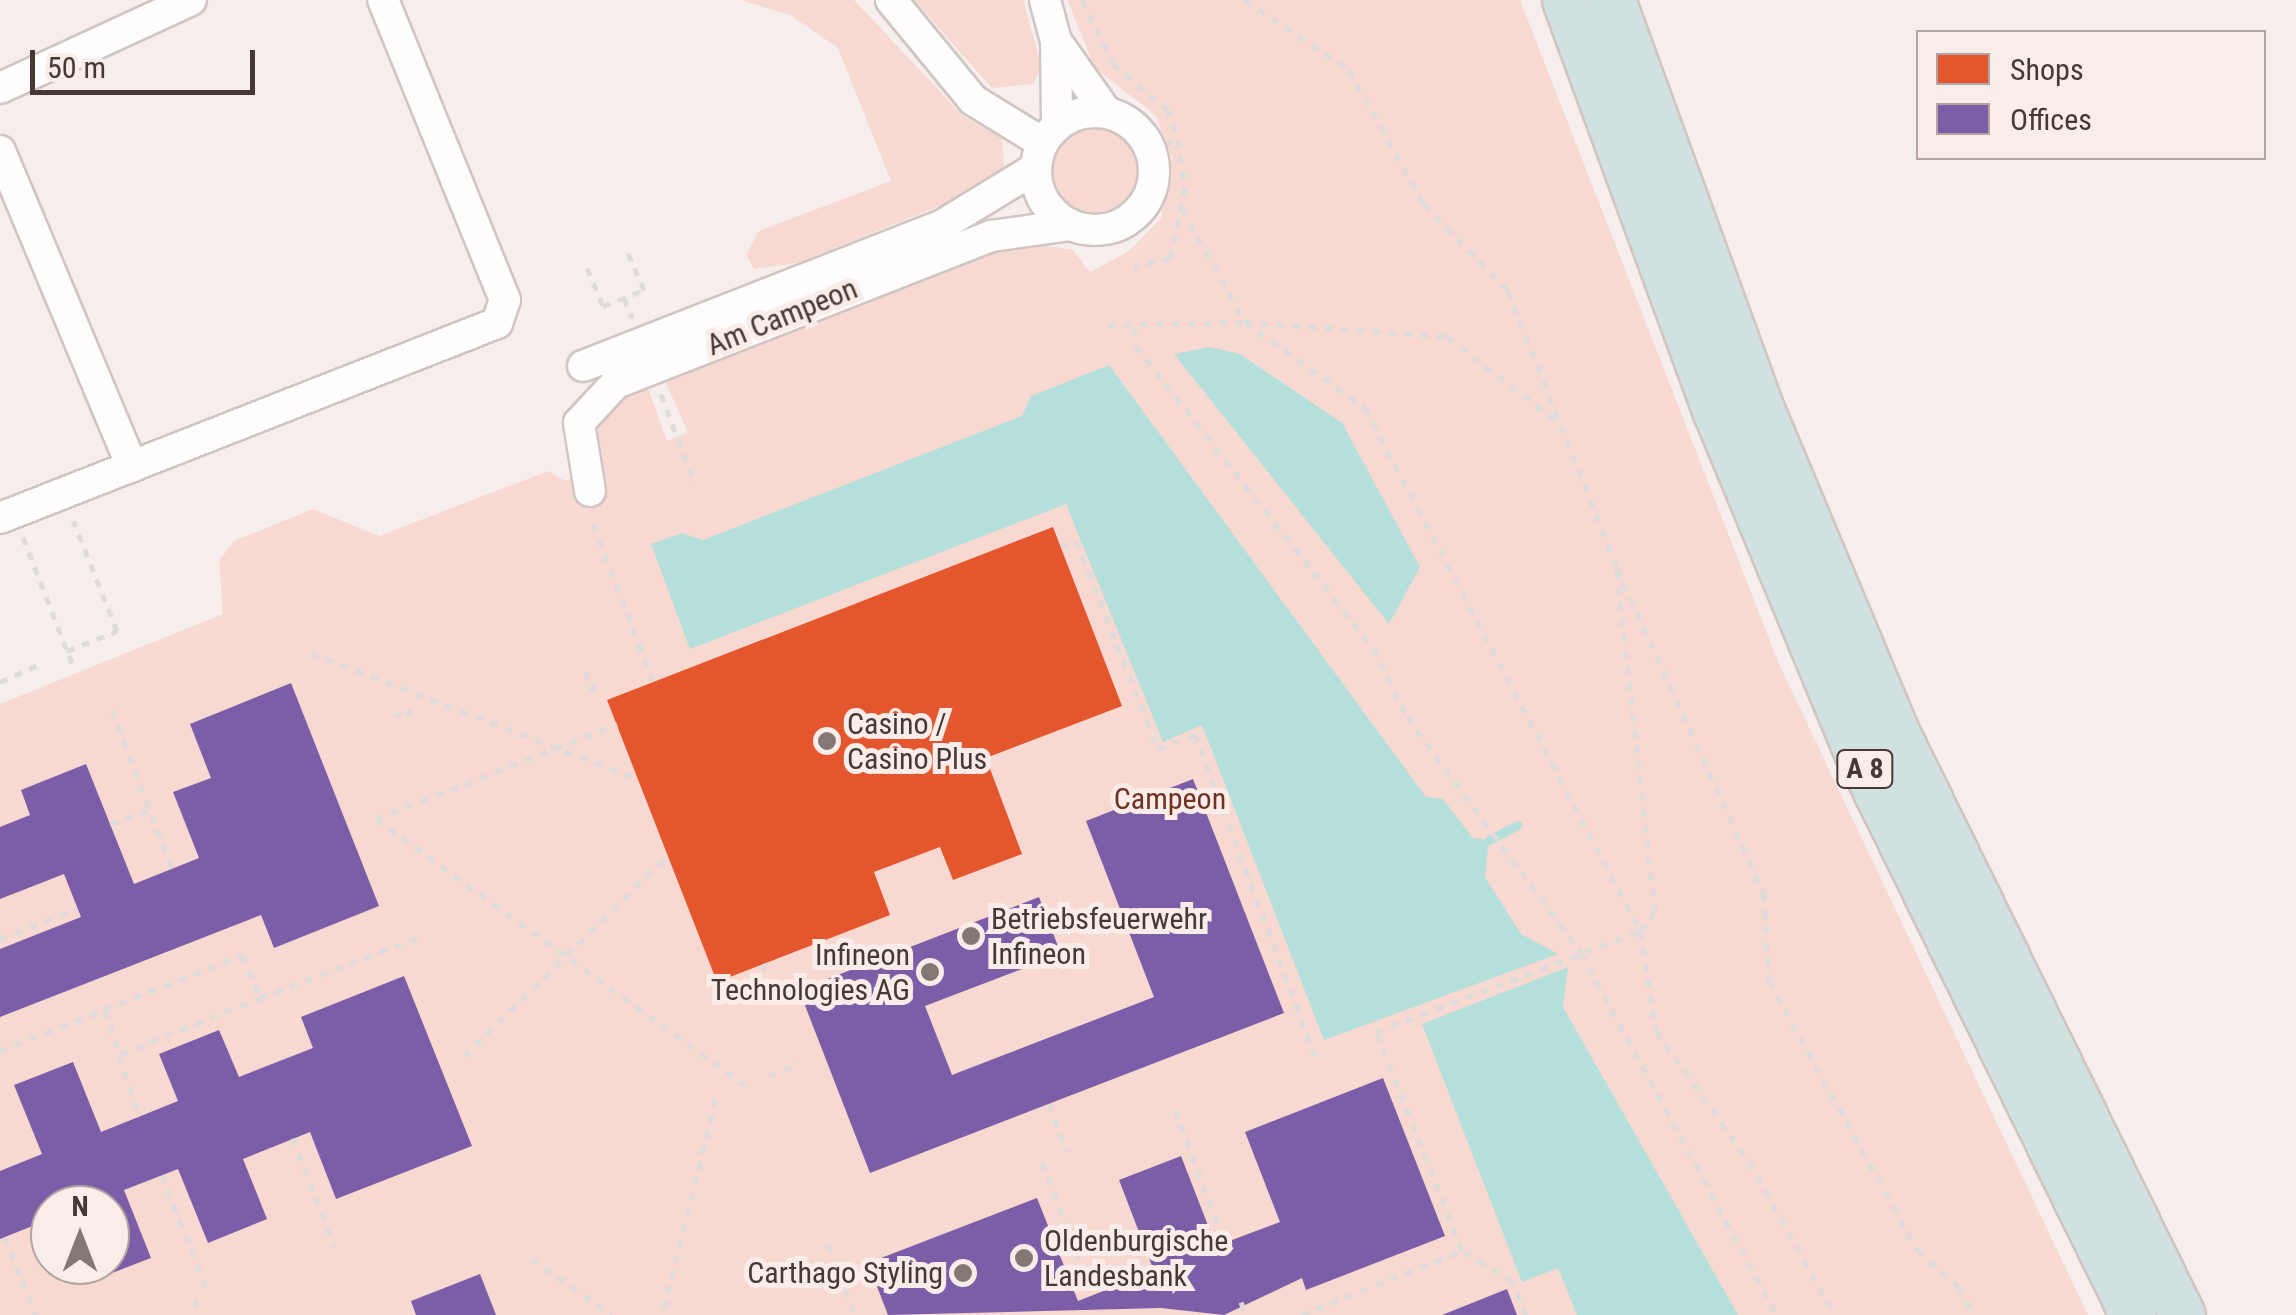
<!DOCTYPE html>
<html>
<head>
<meta charset="utf-8">
<style>
	body { margin:0 }
	#map { position:relative; width:2296px; height:1315px; overflow:hidden; background:#f6eeec; font-family:"Roboto Condensed",sans-serif }
	div>[style] { position:absolute }
	[style*='--x'] { left:calc(var(--x)*1px); top:calc(var(--y)*1px); width:calc(var(--w)*1px); rotate:calc(var(--a)*1deg) }
	.green>* { inset:0; background:#f7d9d1 }
	.round { border-radius:50% }
	.water>* { inset:0; background:#b5dfda }
	.shops>* { inset:0; background:#e4572e }
	.offices>* { inset:0; background:#7b5ea7 }
	.stream>* { height:9px; margin:-4.5px; padding:0 4.5px; transform-origin:4.5px; border-radius:4.5px; background:#b5dfda }
	.path>* { height:5px; margin-top:-2.5px; transform-origin:0; background:repeating-linear-gradient(90deg,#dedbda 0 8px,transparent 0 16px) }
	.roads { filter:drop-shadow(2px 0 #cfc5c3) drop-shadow(-2px 0 #cfc5c3) drop-shadow(0 2px #cfc5c3) drop-shadow(0 -2px #cfc5c3) }
	.minor>* { height:30px; margin:-15px; padding:0 15px; transform-origin:15px; border-radius:15px; background:#fefcfc }
	.minor>.ring { margin:-15px; padding:0; box-sizing:content-box; background:none; border:30px solid #fefcfc; border-radius:50% }
	.highway>* { height:45px; margin:-22.5px; padding:0 22.5px; transform-origin:22.5px; border-radius:22.5px; background:#d1e1e0 }
	.dots>* { width:28px; height:28px; translate:-50% -50%; box-sizing:border-box; border:5px solid #faece8; border-radius:50% }
	span { translate:-50% -50%; white-space:nowrap; text-align:center; line-height:1.15; -webkit-text-stroke:10px #faece8; paint-order:stroke }
	.shield-label span { padding:2px 8px; background:#faece8; border:2px solid; border-radius:8px; -webkit-text-stroke-width:0 }
	.shield-label { font-size:28px; color:#463834; font-weight:700 }
	.street-label { font-size:30px; color:#463834 }
	.poi-label { font-size:30px; color:#463834 }
	.left { translate:0 -50%; text-align:left }
	.right { translate:-100% -50%; text-align:right }
	.park-label { font-size:30px; color:#723120 }
	.legend { position:absolute; left:1916px; top:30px; width:350px; height:130px; box-sizing:border-box; background:#faece8; border:2px solid #b2a4a0; margin:0; padding:12px 18px; list-style:none; font-size:30px; color:#463834 }
	.legend li { display:flex; align-items:center; gap:20px; height:50px }
	.legend b { width:50px; border:2px solid #b2a4a0 }
	.north { position:absolute; left:30px; top:1185px; width:100px; height:100px; box-sizing:border-box; background:#faece8; border:2px solid #b2a4a0; border-radius:50%; rotate:0deg; font-size:28px; font-weight:700; line-height:40px; text-align:center; color:#463834 }
	.north::after { content:''; display:block; margin:auto; width:35px; height:45px; background:#847874; clip-path:polygon(50% 0,100% 100%,50% 72%,0 100%) }
	.scale { position:absolute; left:30px; top:50px; width:225px; height:45px; box-sizing:border-box; border:5px solid #463834; border-top:0; padding-left:12px; font-size:30px; line-height:35px; white-space:nowrap; color:#463834; -webkit-text-stroke:8px #faece8; paint-order:stroke }
</style>
</head>
<body>
<div id="map">
	<div class="green">
		<i style="clip-path:polygon(741px 0,854px 0,963px 116px,1002px 138px,1004px 167px,962px 197px,797px 263px,754px 269px,746px 255px,759px 231px,891px 181px,838px 48px,790px 15px)"></i>
		<i style="clip-path:polygon(914px 0,1023px 0,1042px 68px,1033px 84px,992px 88px)"></i>
		<i style="clip-path:polygon(evenodd,1067px 0,1520px 0,1779px 664px,2088px 1315px,0 1315px,0 704px,223px 614px,219px 561px,234px 541px,313px 509px,379px 536px,548px 471px,565px 481px,596px 468px,600px 411px,645px 380px,667px 441px,688px 432px,663px 377px,1015px 241px,1073px 250px,1090px 272px,1129px 251px,1161px 219px,1172px 157px,1155px 115px,1095px 68px,1067px 0,50px 1205px,110px 1205px,110px 1265px,50px 1265px,50px 1205px)"></i>
		<i class="round" style="left:1047px;top:124px;width:94px;height:94px"></i>
	</div>
	<div class="water">
		<i style="clip-path:polygon(1210px 347px,1240px 354px,1342px 423px,1420px 567px,1389px 624px,1174px 354px)"></i>
		<i style="clip-path:polygon(1109px 365px,1426px 797px,1443px 799px,1473px 838px,1489px 840px,1485px 877px,1521px 934px,1558px 954px,1324px 1040px,1202px 725px,1163px 742px,1066px 504px,690px 649px,651px 544px,682px 533px,703px 540px,1022px 416px,1031px 396px)"></i>
		<i style="clip-path:polygon(1568px 967px,1563px 1007px,1738px 1315px,1577px 1315px,1558px 1268px,1522px 1282px,1422px 1024px)"></i>
	</div>
	<div class="shops">
		<i style="clip-path:polygon(1053px 527px,1122px 706px,986px 758px,1022px 854px,953px 880px,940px 847px,874px 872px,890px 915px,717px 982px,607px 700px)"></i>
	</div>
	<div class="offices">
		<i style="clip-path:polygon(291px 683px,379px 906px,274px 948px,261px 915px,0 1017px,0 949px,81px 917px,64px 874px,0 899px,0 827px,30px 815px,21px 790px,86px 764px,134px 884px,199px 858px,173px 792px,211px 778px,190px 724px)"></i>
		<i style="clip-path:polygon(1193px 779px,1284px 1013px,870px 1173px,799px 990px,1039px 897px,1061px 954px,925px 1006px,952px 1075px,1154px 997px,1086px 821px)"></i>
		<i style="clip-path:polygon(404px 976px,472px 1146px,336px 1199px,310px 1132px,243px 1159px,267px 1219px,208px 1243px,178px 1169px,124px 1190px,151px 1258px,91px 1281px,85px 1265px,110px 1265px,110px 1205px,50px 1205px,50px 1219px,0 1239px,0 1171px,42px 1154px,14px 1085px,73px 1062px,101px 1132px,178px 1101px,159px 1054px,219px 1030px,239px 1077px,313px 1048px,301px 1017px)"></i>
		<i style="clip-path:polygon(1383px 1078px,1445px 1236px,1306px 1290px,1302px 1278px,1224px 1315px,1161px 1308px,888px 1315px,868px 1263px,1037px 1198px,1078px 1301px,1154px 1271px,1119px 1180px,1181px 1156px,1216px 1246px,1280px 1222px,1245px 1132px)"></i>
		<i style="clip-path:polygon(480px 1274px,496px 1315px,416px 1315px,411px 1301px)"></i>
		<i style="clip-path:polygon(1507px 1289px,1517px 1315px,1442px 1315px)"></i>
	</div>
	<div class="stream">
		<i style="--x:1489;--y:840;--w:32;--a:-28"></i>
	</div>
	<div class="path">
		<i style="--x:1082;--y:0;--w:71;--a:64.2"></i>
		<i style="--x:1113;--y:64;--w:70;--a:39.8"></i>
		<i style="--x:1167;--y:109;--w:32;--a:70"></i>
		<i style="--x:1178;--y:139;--w:49;--a:81.7"></i>
		<i style="--x:1185;--y:187;--w:73;--a:101.9"></i>
		<i style="--x:1170;--y:258;--w:37;--a:166"></i>
		<i style="--x:1245;--y:0;--w:125;--a:33.9"></i>
		<i style="--x:1349;--y:70;--w:154;--a:60.8"></i>
		<i style="--x:1424;--y:204;--w:121;--a:46"></i>
		<i style="--x:1508;--y:291;--w:298;--a:68.5"></i>
		<i style="--x:1617;--y:568;--w:358;--a:65.7"></i>
		<i style="--x:1764;--y:894;--w:87;--a:86.7"></i>
		<i style="--x:1769;--y:981;--w:307;--a:61.2"></i>
		<i style="--x:1917;--y:1250;--w:56;--a:41.4"></i>
		<i style="--x:1959;--y:1287;--w:32;--a:62"></i>
		<i style="--x:1150;--y:148;--w:29;--a:-18"></i>
		<i style="--x:1182;--y:209;--w:129;--a:60.9"></i>
		<i style="--x:1245;--y:322;--w:203;--a:4.2"></i>
		<i style="--x:1447;--y:337;--w:142;--a:37.3"></i>
		<i style="--x:587;--y:268;--w:41;--a:67.2"></i>
		<i style="--x:603;--y:306;--w:44;--a:-21.3"></i>
		<i style="--x:644;--y:290;--w:40;--a:-113.4"></i>
		<i style="--x:624;--y:298;--w:22;--a:68"></i>
		<i style="--x:1107;--y:325;--w:138;--a:-1.2"></i>
		<i style="--x:1245;--y:322;--w:148;--a:35.6"></i>
		<i style="--x:1365;--y:408;--w:591;--a:62.26"></i>
		<i style="--x:1640;--y:931;--w:101;--a:80.9"></i>
		<i style="--x:1656;--y:1031;--w:161;--a:54.6"></i>
		<i style="--x:1749;--y:1162;--w:176;--a:60.7"></i>
		<i style="--x:1134;--y:327;--w:19;--a:84"></i>
		<i style="--x:1136;--y:346;--w:384;--a:51.9"></i>
		<i style="--x:1373;--y:648;--w:77;--a:63.8"></i>
		<i style="--x:1407;--y:717;--w:293;--a:53.6"></i>
		<i style="--x:1581;--y:953;--w:412;--a:61.6"></i>
		<i style="--x:661;--y:394;--w:97;--a:69.5"></i>
		<i style="--x:593;--y:524;--w:169;--a:69.2"></i>
		<i style="--x:23;--y:537;--w:122;--a:68.9"></i>
		<i style="--x:1061;--y:547;--w:16;--a:-22"></i>
		<i style="--x:1076;--y:541;--w:224;--a:68.5"></i>
		<i style="--x:1158;--y:749;--w:40;--a:-22"></i>
		<i style="--x:1195;--y:734;--w:344;--a:69.6"></i>
		<i style="--x:311;--y:653;--w:350;--a:21.1"></i>
		<i style="--x:72;--y:663;--w:13;--a:-113"></i>
		<i style="--x:67;--y:651;--w:54;--a:-21.8"></i>
		<i style="--x:117;--y:631;--w:119;--a:-111.6"></i>
		<i style="--x:586;--y:671;--w:21;--a:71"></i>
		<i style="--x:593;--y:691;--w:14;--a:-86"></i>
		<i style="--x:0;--y:682;--w:42;--a:-24.1"></i>
		<i style="--x:112;--y:710;--w:170;--a:69.3"></i>
		<i style="--x:394;--y:716;--w:18;--a:-19"></i>
		<i style="--x:411;--y:710;--w:13;--a:132"></i>
		<i style="--x:376;--y:819;--w:455;--a:35.8"></i>
		<i style="--x:376;--y:819;--w:259;--a:-21.5"></i>
		<i style="--x:110;--y:824;--w:42;--a:-19.3"></i>
		<i style="--x:0;--y:939;--w:83;--a:-21.3"></i>
		<i style="--x:762;--y:964;--w:38;--a:68"></i>
		<i style="--x:105;--y:1010;--w:112;--a:72.4"></i>
		<i style="--x:0;--y:1051;--w:261;--a:-21.6"></i>
		<i style="--x:243;--y:955;--w:46;--a:68.4"></i>
		<i style="--x:260;--y:998;--w:171;--a:-20.9"></i>
		<i style="--x:121;--y:1054;--w:150;--a:-21.9"></i>
		<i style="--x:464;--y:1056;--w:286;--a:-44.6"></i>
		<i style="--x:769;--y:1076;--w:34;--a:-23"></i>
		<i style="--x:1049;--y:1104;--w:51;--a:69.4"></i>
		<i style="--x:1175;--y:1110;--w:142;--a:69.4"></i>
		<i style="--x:293;--y:1138;--w:116;--a:69.2"></i>
		<i style="--x:1042;--y:1162;--w:127;--a:69.3"></i>
		<i style="--x:1087;--y:1281;--w:16;--a:158"></i>
		<i style="--x:162;--y:1175;--w:129;--a:68.6"></i>
		<i style="--x:4;--y:1237;--w:84;--a:67.7"></i>
		<i style="--x:828;--y:1245;--w:75;--a:68.9"></i>
		<i style="--x:531;--y:1259;--w:98;--a:34.7"></i>
		<i style="--x:195;--y:1300;--w:16;--a:68"></i>
		<i style="--x:1241;--y:1302;--w:14;--a:69"></i>
		<i style="--x:664;--y:1309;--w:218;--a:-76.2"></i>
		<i style="--x:1301;--y:1315;--w:172;--a:-21.8"></i>
		<i style="--x:1526;--y:1315;--w:37;--a:-112"></i>
		<i style="--x:1512;--y:1281;--w:59;--a:-148.2"></i>
		<i style="--x:1462;--y:1250;--w:234;--a:-111.5"></i>
		<i style="--x:1376;--y:1032;--w:283;--a:-20.9"></i>
		<i style="--x:1640;--y:931;--w:24;--a:-52"></i>
		<i style="--x:1655;--y:912;--w:343;--a:-96.4"></i>
	</div>
	<div class="roads">
		<div class="minor">
			<i style="--x:891;--y:0;--w:129;--a:50.6"></i>
			<i style="--x:973;--y:100;--w:82;--a:31.6"></i>
			<i style="--x:1045;--y:0;--w:42;--a:75"></i>
			<i style="--x:1056;--y:41;--w:85;--a:89.3"></i>
			<i style="--x:1056;--y:41;--w:88;--a:54.7"></i>
			<i style="--x:0;--y:88;--w:210;--a:-24.7"></i>
			<i class="ring" style="left:1036px;top:112px;width:88px;height:88px"></i>
			<i style="--x:0;--y:151;--w:342;--a:67.3"></i>
			<i style="--x:583;--y:366;--w:384;--a:-21.4"></i>
			<i style="--x:941;--y:226;--w:111;--a:-31.4"></i>
			<i style="--x:590;--y:491;--w:69;--a:-99.2"></i>
			<i style="--x:579;--y:423;--w:54;--a:-47.2"></i>
			<i style="--x:616;--y:383;--w:403;--a:-21.4"></i>
			<i style="--x:991;--y:236;--w:80;--a:-7.9"></i>
			<i style="--x:0;--y:518;--w:534;--a:-21.42"></i>
			<i style="--x:497;--y:323;--w:24;--a:-71"></i>
			<i style="--x:505;--y:300;--w:324;--a:-112.1"></i>
		</div>
		<div class="highway">
			<i style="--x:1565;--y:0;--w:439;--a:69.9"></i>
			<i style="--x:1716;--y:412;--w:370;--a:67.5"></i>
			<i style="--x:1858;--y:754;--w:625;--a:63.89"></i>
			<i style="--x:1612;--y:0;--w:428;--a:70"></i>
			<i style="--x:1758;--y:402;--w:362;--a:67.3"></i>
			<i style="--x:1898;--y:736;--w:645;--a:63.87"></i>
		</div>
	</div>
	<div class="dots">
		<i style="left:827px;top:741px;background:#847874"></i>
		<i style="left:971px;top:936px;background:#847874"></i>
		<i style="left:930px;top:972px;background:#847874"></i>
		<i style="left:1024px;top:1258px;background:#847874"></i>
		<i style="left:963px;top:1273px;background:#847874"></i>
	</div>
	<div class="shield-label">
		<span style="left:1865px;top:769px">A 8</span>
	</div>
	<div class="street-label">
		<span style="left:782px;top:317px;rotate:-22deg">Am Campeon</span>
	</div>
	<div class="poi-label">
		<span class="left" style="left:847px;top:741px">Casino /<br>Casino Plus</span>
		<span class="left" style="left:991px;top:936px">Betriebsfeuerwehr<br>Infineon</span>
		<span class="right" style="left:910px;top:972px">Infineon<br>Technologies AG</span>
		<span class="left" style="left:1044px;top:1258px">Oldenburgische<br>Landesbank</span>
		<span class="right" style="left:943px;top:1273px">Carthago Styling</span>
	</div>
	<div class="park-label">
		<span style="left:1170px;top:799px">Campeon</span>
	</div>
	<ul class="legend">
	<li><b style="height:28px;background:#e4572e"></b>Shops</li>
	<li><b style="height:28px;background:#7b5ea7"></b>Offices</li>
	</ul>
	<div class="north">N</div>
	<div class="scale">50 m</div>
</div>
</body>
</html>
